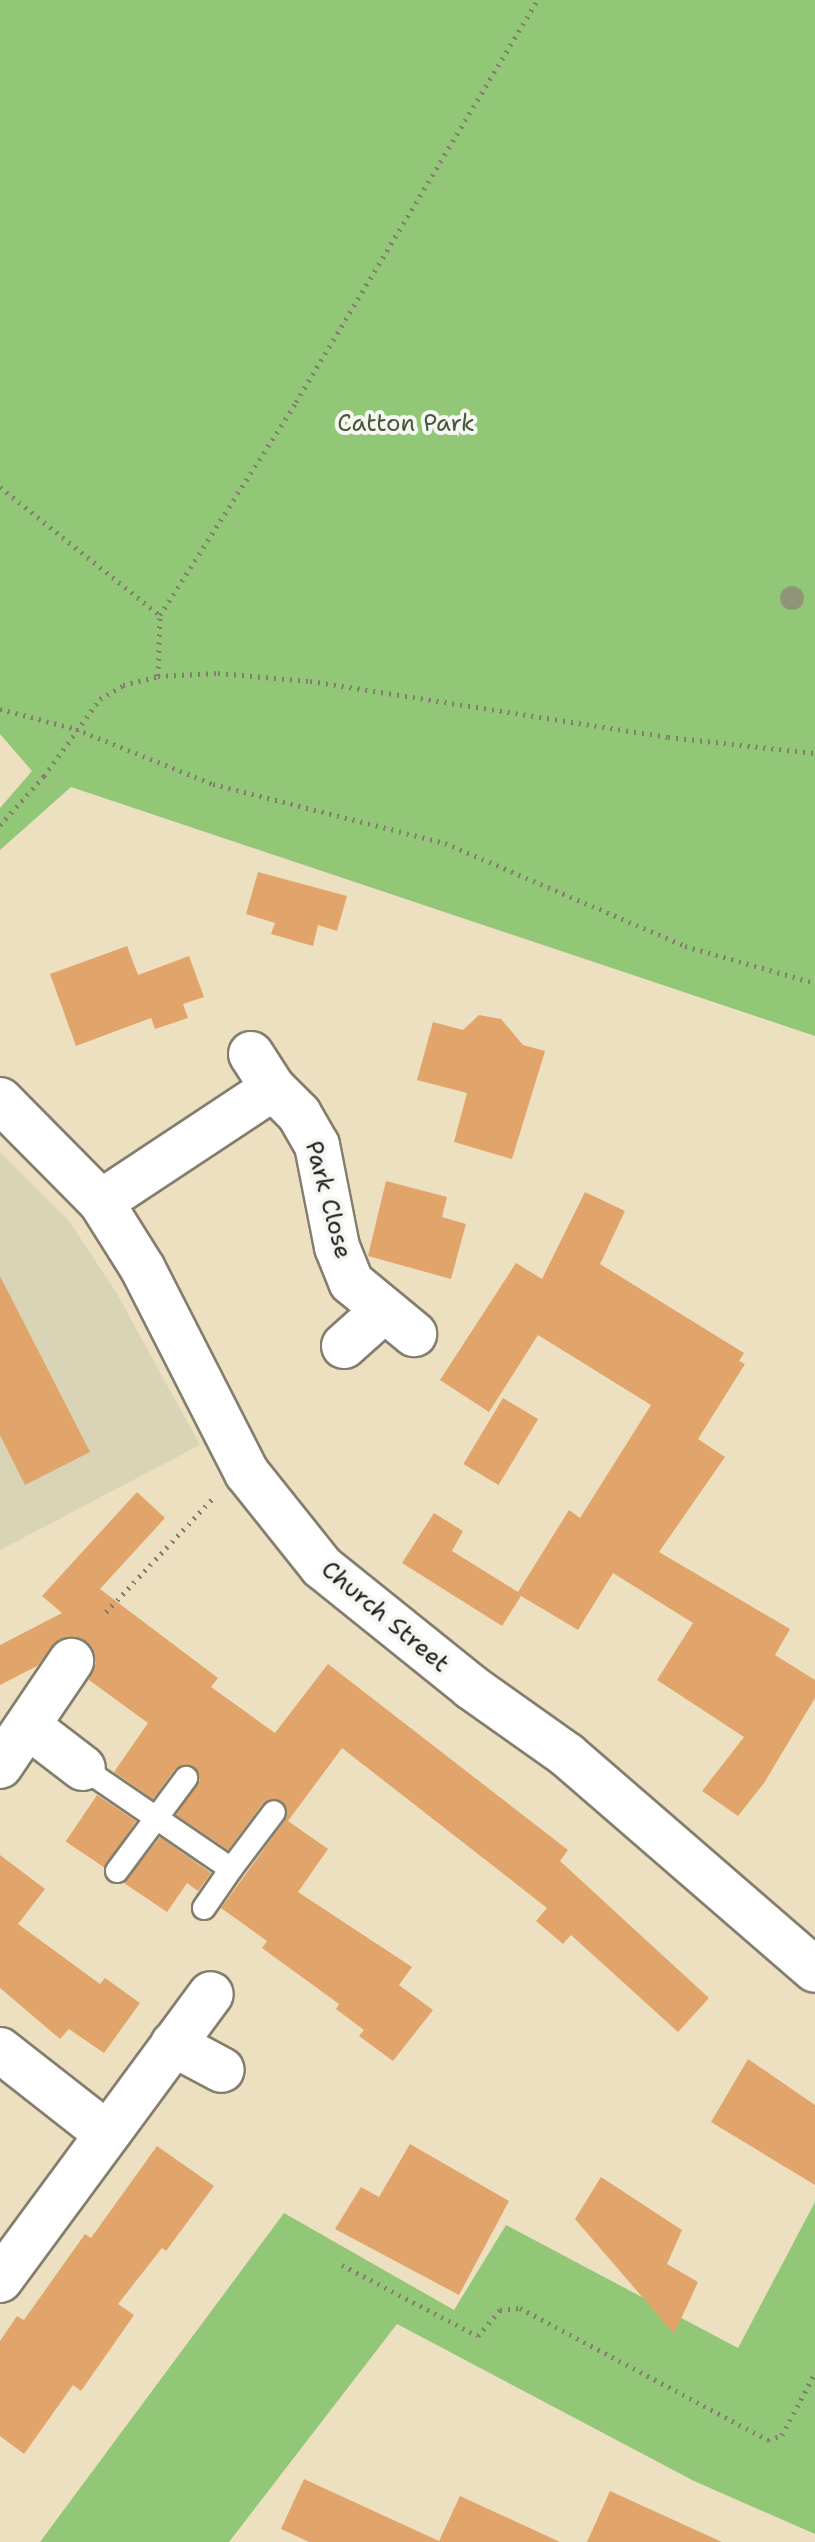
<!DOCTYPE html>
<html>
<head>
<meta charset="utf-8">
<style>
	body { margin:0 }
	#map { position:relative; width:815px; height:2542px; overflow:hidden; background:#ede0c0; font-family:"Shantell Sans",sans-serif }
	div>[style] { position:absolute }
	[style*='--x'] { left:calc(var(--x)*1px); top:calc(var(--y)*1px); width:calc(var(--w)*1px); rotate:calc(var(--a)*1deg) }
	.built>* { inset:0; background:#d8d4b5 }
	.green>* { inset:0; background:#93c778 }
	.building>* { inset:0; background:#e1a56b; transform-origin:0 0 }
	.path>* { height:5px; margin-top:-2.5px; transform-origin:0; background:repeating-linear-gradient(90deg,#847e6e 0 2px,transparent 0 8px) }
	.roads { filter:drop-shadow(2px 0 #847e6e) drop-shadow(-2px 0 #847e6e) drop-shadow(0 2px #847e6e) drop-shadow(0 -2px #847e6e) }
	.service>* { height:22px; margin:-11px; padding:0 11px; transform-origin:11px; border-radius:11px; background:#fff }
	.minor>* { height:44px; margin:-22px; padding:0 22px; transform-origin:22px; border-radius:22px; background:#fff }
	.tertiary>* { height:44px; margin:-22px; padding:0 22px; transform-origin:22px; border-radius:22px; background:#fff }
	.trees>* { width:24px; height:24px; margin:-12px; border-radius:50%; background:#919577 }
	span { translate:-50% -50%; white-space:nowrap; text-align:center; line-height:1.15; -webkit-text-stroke:8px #f6f6f2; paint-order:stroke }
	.park-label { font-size:24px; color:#46583c }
	.street-label { font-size:24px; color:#1c1c1c }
</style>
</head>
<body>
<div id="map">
	<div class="built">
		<i style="clip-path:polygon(0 1152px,69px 1221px,116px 1292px,200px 1445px,0 1550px)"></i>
	</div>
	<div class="green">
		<i style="clip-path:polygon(0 0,815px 0,815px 1036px,71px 787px,0 850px,0 808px,32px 771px,0 734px)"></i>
		<i style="clip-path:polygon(815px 2202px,815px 2534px,694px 2481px,397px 2324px,229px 2542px,40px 2542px,284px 2213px,454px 2310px,506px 2225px,738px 2348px)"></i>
	</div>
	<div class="building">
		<i style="clip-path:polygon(258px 872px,347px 896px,337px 931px,318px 925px,313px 946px,271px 934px,275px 923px,246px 914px)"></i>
		<i style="clip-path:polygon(127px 946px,138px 975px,189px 956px,204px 997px,183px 1004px,188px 1018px,155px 1029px,151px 1018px,76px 1046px,50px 974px)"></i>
		<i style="clip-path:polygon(479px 1015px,501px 1019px,523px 1045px,545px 1051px,512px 1159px,454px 1142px,467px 1093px,417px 1080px,433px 1022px,463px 1030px)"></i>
		<i style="clip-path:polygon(386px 1181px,447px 1197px,442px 1217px,466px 1224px,451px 1279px,368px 1256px)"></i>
		<i style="clip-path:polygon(585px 1192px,625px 1211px,600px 1264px,744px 1353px,739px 1361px,745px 1364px,698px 1439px,725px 1457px,659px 1552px,790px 1629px,775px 1655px,815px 1680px,815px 1698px,764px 1783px,738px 1816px,702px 1791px,744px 1737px,657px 1680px,693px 1623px,613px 1573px,578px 1630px,521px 1596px,502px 1626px,402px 1563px,434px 1513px,463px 1531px,452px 1551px,518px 1592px,569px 1510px,580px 1518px,651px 1405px,538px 1335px,489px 1412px,440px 1380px,516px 1263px,542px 1279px)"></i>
		<i style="clip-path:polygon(0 1276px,90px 1452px,25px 1485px,0 1435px)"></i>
		<i style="left:503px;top:1398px;width:41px;height:77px;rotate:31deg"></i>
		<i style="clip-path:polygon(137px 1492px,165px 1518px,100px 1589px,218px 1678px,211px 1687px,275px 1733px,328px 1664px,568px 1850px,560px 1861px,709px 1998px,678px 2032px,571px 1935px,563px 1944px,536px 1921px,547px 1908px,342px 1748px,288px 1821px,328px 1849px,298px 1892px,412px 1967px,399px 1985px,433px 2010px,393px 2061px,359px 2036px,364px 2030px,336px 2009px,339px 2004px,262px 1948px,267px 1941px,221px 1908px,285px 1820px,283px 1801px,263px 1803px,228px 1850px,176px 1815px,200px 1780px,194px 1766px,175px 1769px,153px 1799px,114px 1772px,148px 1723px,89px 1680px,96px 1662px,84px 1640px,59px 1639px,37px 1666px,0 1685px,0 1645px,62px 1613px,42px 1596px)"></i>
		<i style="left:97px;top:1795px;width:47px;height:56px;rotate:34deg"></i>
		<i style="clip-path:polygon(160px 1837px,211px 1873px,198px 1891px,187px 1883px,167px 1912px,124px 1883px)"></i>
		<i style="clip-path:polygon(0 1855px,45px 1889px,18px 1924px,100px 1984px,105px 1978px,140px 2003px,104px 2053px,69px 2029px,60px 2039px,0 1988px)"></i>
		<i style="clip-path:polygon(748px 2059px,815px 2105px,815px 2185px,711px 2122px)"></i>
		<i style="clip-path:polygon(410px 2144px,509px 2201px,459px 2295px,335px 2229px,361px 2187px,379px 2197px)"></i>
		<i style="clip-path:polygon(157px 2146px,214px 2186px,166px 2251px,162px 2248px,118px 2304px,134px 2315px,81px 2391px,73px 2385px,24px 2454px,0 2436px,0 2341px,17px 2316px,24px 2320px,85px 2234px,91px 2238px)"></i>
		<i style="clip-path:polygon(601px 2177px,682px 2230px,667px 2264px,698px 2282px,674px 2334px,575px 2219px)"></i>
		<i style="clip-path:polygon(304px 2479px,439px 2541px,460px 2496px,560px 2542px,309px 2542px,281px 2529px)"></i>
		<i style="clip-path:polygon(610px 2491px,722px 2542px,587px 2542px)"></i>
	</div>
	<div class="path">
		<i style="--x:0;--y:487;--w:205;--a:38.7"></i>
		<i style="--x:158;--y:676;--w:61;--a:-88.1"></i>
		<i style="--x:160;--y:615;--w:253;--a:-57.4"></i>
		<i style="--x:296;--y:402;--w:469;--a:-59"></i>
		<i style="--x:0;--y:709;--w:79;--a:14.7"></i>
		<i style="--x:76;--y:729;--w:148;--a:21.9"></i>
		<i style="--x:213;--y:784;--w:239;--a:14.3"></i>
		<i style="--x:445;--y:843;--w:261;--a:23.2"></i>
		<i style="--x:685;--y:946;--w:135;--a:15.9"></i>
		<i style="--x:0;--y:825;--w:66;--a:-48.1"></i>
		<i style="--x:44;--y:776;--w:95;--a:-54"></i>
		<i style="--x:100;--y:699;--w:27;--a:-31"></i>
		<i style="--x:123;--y:685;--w:36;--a:-14"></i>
		<i style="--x:158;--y:676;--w:60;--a:-2.9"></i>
		<i style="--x:218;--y:673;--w:92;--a:5"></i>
		<i style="--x:310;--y:681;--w:362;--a:8.9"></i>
		<i style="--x:668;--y:737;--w:148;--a:6.2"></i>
		<i style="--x:106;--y:1612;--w:155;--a:-46.8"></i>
		<i style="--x:342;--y:2265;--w:153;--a:27.6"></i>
		<i style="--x:478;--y:2336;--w:34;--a:-50"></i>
		<i style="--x:500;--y:2310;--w:20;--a:-6"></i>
		<i style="--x:520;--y:2308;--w:281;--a:28"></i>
		<i style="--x:768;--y:2440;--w:15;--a:-20"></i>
		<i style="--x:782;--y:2435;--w:70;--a:-62"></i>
	</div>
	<div class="roads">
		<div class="service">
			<i style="--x:83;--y:1768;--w:179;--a:34.3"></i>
			<i style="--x:231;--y:1869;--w:71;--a:-53"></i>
			<i style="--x:117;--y:1871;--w:116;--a:-53.4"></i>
			<i style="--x:204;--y:1908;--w:47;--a:-55.3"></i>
		</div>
		<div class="minor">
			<i style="--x:251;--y:1054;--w:40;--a:57.1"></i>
			<i style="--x:101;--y:1202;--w:206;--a:-33.5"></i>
			<i style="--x:273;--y:1088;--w:37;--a:45"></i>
			<i style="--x:299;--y:1114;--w:36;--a:60"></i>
			<i style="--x:317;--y:1145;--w:104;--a:78.9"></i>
			<i style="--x:337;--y:1247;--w:38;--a:68"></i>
			<i style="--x:351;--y:1282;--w:82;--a:39.5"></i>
			<i style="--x:344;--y:1346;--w:51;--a:-41.8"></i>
			<i style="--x:28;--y:1726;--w:69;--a:37.4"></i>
			<i style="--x:0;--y:1766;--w:127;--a:-55.9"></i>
			<i style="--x:173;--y:2044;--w:55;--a:28"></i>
			<i style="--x:0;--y:2050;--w:136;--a:38.1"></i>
			<i style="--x:0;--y:2280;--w:355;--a:-53.6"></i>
		</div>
		<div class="tertiary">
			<i style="--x:0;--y:1100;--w:144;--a:45.3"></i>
			<i style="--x:101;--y:1202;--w:79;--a:57.9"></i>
			<i style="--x:143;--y:1269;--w:229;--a:63"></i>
			<i style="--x:247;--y:1473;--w:120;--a:51.4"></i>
			<i style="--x:322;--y:1567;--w:191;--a:38.8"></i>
			<i style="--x:471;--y:1687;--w:118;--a:35.3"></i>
			<i style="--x:567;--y:1755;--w:328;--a:40.9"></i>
		</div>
	</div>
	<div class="trees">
		<i style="left:792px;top:598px"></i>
	</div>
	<div class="park-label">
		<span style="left:406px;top:424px">Catton Park</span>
	</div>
	<div class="street-label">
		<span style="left:328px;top:1200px;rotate:75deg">Park Close</span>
		<span style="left:385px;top:1617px;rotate:40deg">Church Street</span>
	</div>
</div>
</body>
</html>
